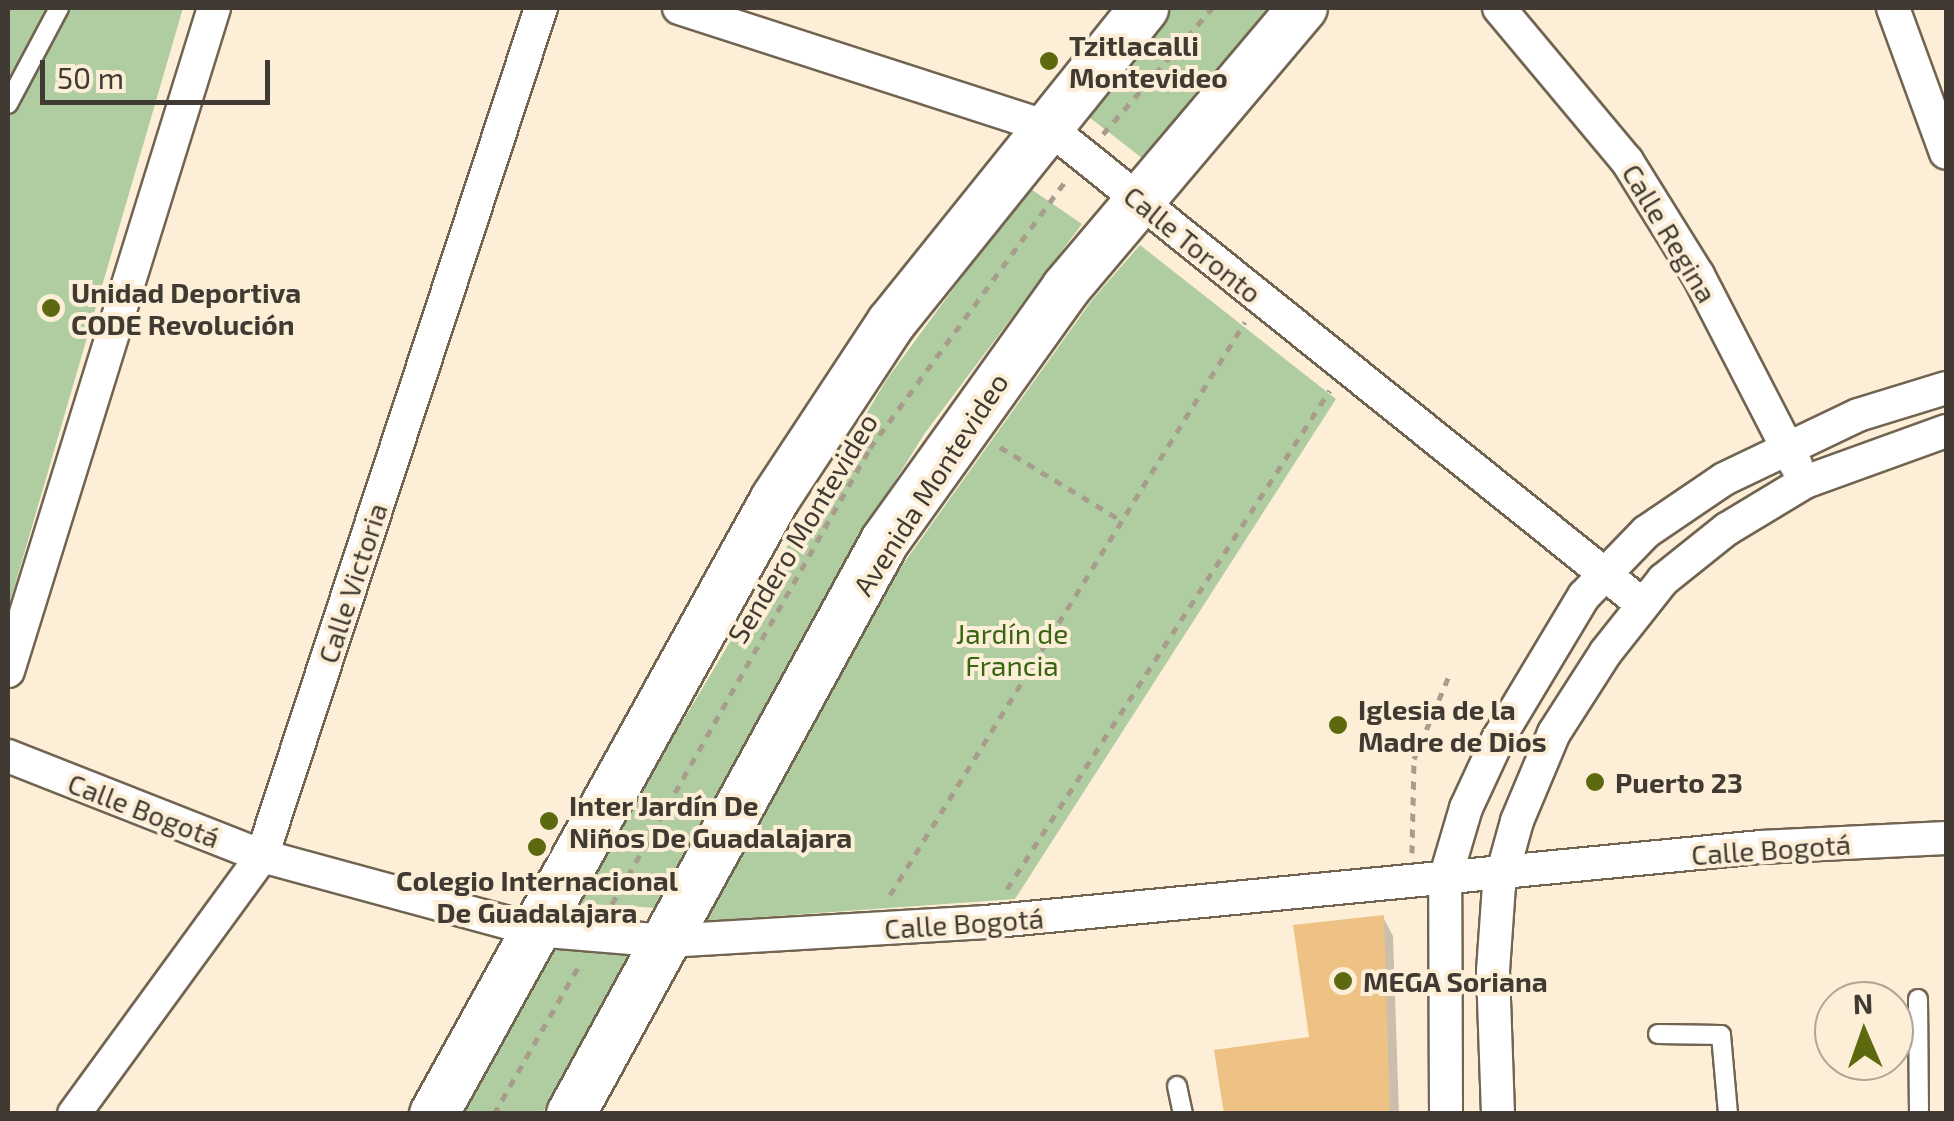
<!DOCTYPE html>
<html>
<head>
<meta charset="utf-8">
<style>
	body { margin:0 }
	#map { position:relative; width:1954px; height:1121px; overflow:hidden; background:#fdeed8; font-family:"Exo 2",sans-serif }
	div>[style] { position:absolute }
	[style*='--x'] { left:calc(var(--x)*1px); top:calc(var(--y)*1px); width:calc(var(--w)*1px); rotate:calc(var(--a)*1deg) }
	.green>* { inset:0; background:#b0cda1 }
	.shadow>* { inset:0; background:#0003 }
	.building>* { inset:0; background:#edc284 }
	.path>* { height:5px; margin-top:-2.5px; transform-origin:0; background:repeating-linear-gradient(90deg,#a89d8d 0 8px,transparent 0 16px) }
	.roads { filter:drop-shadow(2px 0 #716451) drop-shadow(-2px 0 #716451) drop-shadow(0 2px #716451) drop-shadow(0 -2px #716451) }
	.lane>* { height:18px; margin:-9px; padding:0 9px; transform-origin:9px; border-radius:9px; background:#fff }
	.street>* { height:32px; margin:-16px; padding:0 16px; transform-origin:16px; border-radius:16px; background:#fff }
	.secondary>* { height:48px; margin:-24px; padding:0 24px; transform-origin:24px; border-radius:24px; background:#fff }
	.dots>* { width:28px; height:28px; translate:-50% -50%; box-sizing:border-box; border:5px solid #fdeed8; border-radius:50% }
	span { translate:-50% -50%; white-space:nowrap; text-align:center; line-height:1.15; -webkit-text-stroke:8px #fdeed8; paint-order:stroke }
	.poi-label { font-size:28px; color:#403a32; font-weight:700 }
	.left { translate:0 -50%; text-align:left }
	.street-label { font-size:28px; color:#403a32 }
	.park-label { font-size:28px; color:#376511 }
	.frame { position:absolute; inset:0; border:10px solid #403a32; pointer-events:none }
	.north { position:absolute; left:1814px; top:981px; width:100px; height:100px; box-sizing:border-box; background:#fdeed8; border:2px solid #b1a696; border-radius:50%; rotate:358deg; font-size:28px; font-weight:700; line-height:40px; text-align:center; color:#403a32 }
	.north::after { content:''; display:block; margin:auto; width:35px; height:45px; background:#5d690f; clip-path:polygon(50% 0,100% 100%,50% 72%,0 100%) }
	.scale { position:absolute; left:40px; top:60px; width:230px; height:45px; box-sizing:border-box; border:5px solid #403a32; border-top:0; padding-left:12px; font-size:30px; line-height:35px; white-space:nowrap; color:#403a32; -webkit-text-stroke:8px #fdeed8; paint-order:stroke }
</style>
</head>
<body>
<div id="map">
	<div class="green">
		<i style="clip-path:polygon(8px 8px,183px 8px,8px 609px)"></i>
		<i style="clip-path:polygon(1163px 8px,1273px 8px,1142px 158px,1076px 107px)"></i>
		<i style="clip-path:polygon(1028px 187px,1082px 224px,925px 433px,839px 570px,657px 908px,574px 903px,887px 379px)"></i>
		<i style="clip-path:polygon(1140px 245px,1336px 399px,1015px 899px,704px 921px,891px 581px,1092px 300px)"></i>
		<i style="clip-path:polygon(534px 944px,637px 950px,542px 1113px,447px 1114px)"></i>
	</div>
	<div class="shadow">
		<i style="clip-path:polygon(1383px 917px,1393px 936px,1399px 1114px,1226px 1114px,1312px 1040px)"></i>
	</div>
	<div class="building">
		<i style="clip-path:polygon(1384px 915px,1390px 1114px,1224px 1114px,1214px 1050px,1309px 1037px,1293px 925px)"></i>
	</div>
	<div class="path">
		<i style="--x:1103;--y:134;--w:167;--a:-49.1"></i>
		<i style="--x:1000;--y:447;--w:143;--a:31.2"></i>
		<i style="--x:1412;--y:853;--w:94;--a:-88.8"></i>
		<i style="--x:1414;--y:759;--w:88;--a:-67.2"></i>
		<i style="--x:1007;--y:889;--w:594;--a:-57.09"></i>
		<i style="--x:890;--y:895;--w:674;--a:-58.22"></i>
		<i style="--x:612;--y:904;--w:524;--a:-60.5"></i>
		<i style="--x:870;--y:448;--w:330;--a:-53.8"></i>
		<i style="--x:494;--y:1114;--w:175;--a:-60.2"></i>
	</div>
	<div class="roads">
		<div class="lane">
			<i style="--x:8;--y:104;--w:109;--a:-62"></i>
			<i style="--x:1918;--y:999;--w:115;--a:89.5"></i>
			<i style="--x:1658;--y:1034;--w:63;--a:0.9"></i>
			<i style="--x:1721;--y:1035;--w:79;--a:84.9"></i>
			<i style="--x:1177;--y:1086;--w:29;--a:78"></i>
		</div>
		<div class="street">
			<i style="--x:679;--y:8;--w:388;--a:17.9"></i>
			<i style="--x:1048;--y:127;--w:762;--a:38.77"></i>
			<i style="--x:1499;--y:8;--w:199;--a:50.1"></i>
			<i style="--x:1627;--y:161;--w:134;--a:58.1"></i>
			<i style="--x:1698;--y:275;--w:214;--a:62.7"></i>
			<i style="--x:1893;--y:8;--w:154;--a:69.9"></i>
			<i style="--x:8;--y:671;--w:694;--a:-72.74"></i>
			<i style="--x:8;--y:756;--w:273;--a:21.5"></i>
			<i style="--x:262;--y:856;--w:283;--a:15.2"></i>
			<i style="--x:535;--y:930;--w:132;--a:4.8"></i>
			<i style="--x:667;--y:941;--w:320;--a:-3.4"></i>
			<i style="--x:986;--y:922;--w:779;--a:-5.53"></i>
			<i style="--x:1761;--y:847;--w:185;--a:-2.8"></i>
			<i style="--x:74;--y:1114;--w:319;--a:-53.9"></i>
			<i style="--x:262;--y:856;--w:893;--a:-71.79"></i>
			<i style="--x:1446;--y:1114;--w:235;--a:-90.2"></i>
			<i style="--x:1445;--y:879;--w:74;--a:-73.5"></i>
			<i style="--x:1466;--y:808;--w:76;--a:-65.1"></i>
			<i style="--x:1498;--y:739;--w:167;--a:-59"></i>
			<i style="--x:1584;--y:596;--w:89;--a:-45.9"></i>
			<i style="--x:1646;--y:532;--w:94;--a:-34.2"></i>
			<i style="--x:1724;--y:479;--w:148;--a:-25.5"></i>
			<i style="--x:1858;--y:415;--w:92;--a:-17.1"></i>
			<i style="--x:1498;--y:1114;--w:143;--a:-92"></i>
			<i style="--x:1493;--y:971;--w:85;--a:-86"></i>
			<i style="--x:1499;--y:886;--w:67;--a:-74.5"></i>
			<i style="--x:1517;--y:821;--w:95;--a:-67.2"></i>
			<i style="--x:1554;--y:733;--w:96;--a:-57.3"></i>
			<i style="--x:1606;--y:652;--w:92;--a:-51.6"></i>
			<i style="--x:1663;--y:580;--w:82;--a:-38.6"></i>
			<i style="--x:1727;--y:529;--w:91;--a:-31.1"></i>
			<i style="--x:1805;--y:482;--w:150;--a:-19.9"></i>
		</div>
		<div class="secondary">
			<i style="--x:434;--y:1114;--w:703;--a:-60.99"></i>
			<i style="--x:775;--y:499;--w:211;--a:-56.6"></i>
			<i style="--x:891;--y:323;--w:404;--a:-51.2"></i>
			<i style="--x:571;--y:1114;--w:653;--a:-61.28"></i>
			<i style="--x:885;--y:541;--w:311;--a:-54.4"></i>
			<i style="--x:1066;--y:288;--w:367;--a:-49.8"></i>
		</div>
	</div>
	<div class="dots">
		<i style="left:1049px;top:61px;background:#5d690f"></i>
		<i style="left:51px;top:308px;background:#5d690f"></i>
		<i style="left:1338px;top:725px;background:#5d690f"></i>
		<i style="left:1595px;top:782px;background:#5d690f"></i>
		<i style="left:549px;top:821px;background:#5d690f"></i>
		<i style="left:537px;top:847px;background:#5d690f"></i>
		<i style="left:1343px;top:981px;background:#5d690f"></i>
	</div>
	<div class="poi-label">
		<span class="left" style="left:1069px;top:61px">Tzitlacalli<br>Montevideo</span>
		<span class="left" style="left:71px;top:308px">Unidad Deportiva<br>CODE Revolución</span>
		<span class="left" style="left:1358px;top:725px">Iglesia de la<br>Madre de Dios</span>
		<span class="left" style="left:1615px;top:782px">Puerto 23</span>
		<span class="left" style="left:569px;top:821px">Inter Jardín De<br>Niños De Guadalajara</span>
		<span style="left:537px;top:896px">Colegio Internacional<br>De Guadalajara</span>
		<span class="left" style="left:1363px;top:981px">MEGA Soriana</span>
	</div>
	<div class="street-label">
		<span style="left:1670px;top:233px;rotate:59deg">Calle Regina</span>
		<span style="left:1193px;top:244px;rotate:39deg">Calle Toronto</span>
		<span style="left:930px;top:484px;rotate:-57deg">Avenida Montevideo</span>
		<span style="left:802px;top:528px;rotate:-59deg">Sendero Montevideo</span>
		<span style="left:352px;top:583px;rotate:-72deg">Calle Victoria</span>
		<span style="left:144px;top:810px;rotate:21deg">Calle Bogotá</span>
		<span style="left:1771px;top:849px;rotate:-4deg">Calle Bogotá</span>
		<span style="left:964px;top:923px;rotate:-4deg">Calle Bogotá</span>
	</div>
	<div class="park-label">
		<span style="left:1012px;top:649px">Jardín de<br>Francia</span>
	</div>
	<div class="frame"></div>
	<div class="north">N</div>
	<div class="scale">50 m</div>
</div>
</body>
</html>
